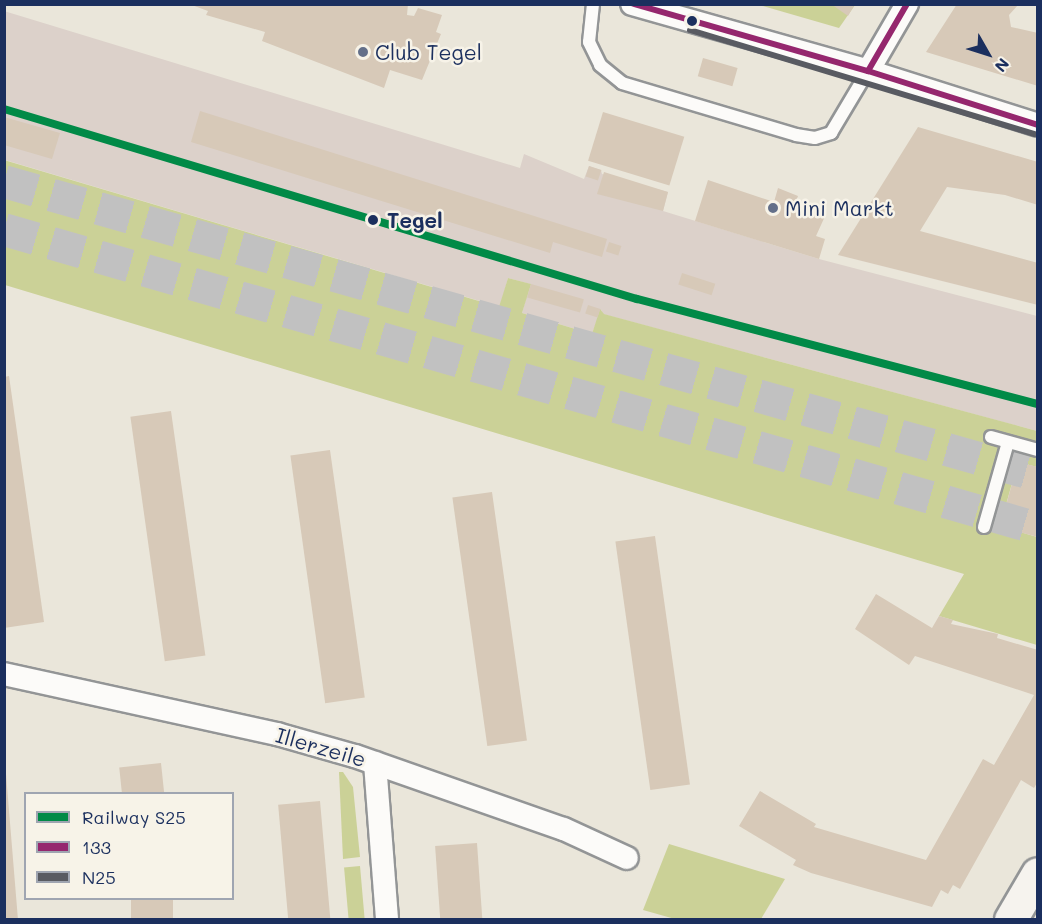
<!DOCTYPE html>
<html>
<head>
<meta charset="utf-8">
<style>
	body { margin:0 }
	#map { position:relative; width:1042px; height:924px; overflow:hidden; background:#eae6da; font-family:Mali,sans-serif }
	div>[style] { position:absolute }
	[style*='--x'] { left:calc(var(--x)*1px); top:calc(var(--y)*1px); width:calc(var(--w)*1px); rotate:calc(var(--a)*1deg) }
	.industrial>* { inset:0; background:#dcd1ca }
	.green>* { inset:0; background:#cbd197; transform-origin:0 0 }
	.building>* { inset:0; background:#d7c9b8; transform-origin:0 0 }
	.motorway-tunnel>* { height:33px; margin-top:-16.5px; transform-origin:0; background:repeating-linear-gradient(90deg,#c1c1c1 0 33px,transparent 0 49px) }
	.roads { filter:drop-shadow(2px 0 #939596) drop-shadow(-2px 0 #939596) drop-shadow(0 2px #939596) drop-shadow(0 -2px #939596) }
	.service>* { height:12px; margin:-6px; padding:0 6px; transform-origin:6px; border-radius:6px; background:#fcfbf9 }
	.minor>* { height:22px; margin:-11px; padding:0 11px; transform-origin:11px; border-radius:11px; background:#fcfbf9 }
	.secondary>* { height:32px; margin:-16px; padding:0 16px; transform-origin:16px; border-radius:16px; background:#f6f3ee }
	.bus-1>* { height:6px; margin:-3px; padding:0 3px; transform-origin:3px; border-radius:3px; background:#95276e }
	.bus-2>* { height:6px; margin:-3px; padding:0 3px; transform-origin:3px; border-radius:3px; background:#595b62 }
	.rail-1>* { height:8px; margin:-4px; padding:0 4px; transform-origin:4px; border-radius:4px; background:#018a47 }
	.dots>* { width:16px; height:16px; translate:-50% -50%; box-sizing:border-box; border:3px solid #f7f3e8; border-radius:50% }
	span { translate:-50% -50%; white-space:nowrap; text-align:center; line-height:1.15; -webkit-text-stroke:5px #f7f3e8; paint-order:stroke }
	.poi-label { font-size:21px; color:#1b2f5e }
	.left { translate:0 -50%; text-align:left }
	.stop-label { font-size:21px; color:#1b2f5e; font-weight:700 }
	.street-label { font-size:21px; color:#1b2f5e }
	.frame { position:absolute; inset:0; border:6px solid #1b2f5e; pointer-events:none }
	.legend { position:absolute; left:24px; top:792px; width:210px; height:108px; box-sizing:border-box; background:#f7f3e8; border:2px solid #9fa5b1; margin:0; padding:8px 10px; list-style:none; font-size:18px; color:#1b2f5e }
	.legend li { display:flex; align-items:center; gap:12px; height:30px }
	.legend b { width:30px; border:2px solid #9fa5b1 }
	.north { position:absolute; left:958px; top:24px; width:60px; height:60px; -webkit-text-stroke:4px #f7f3e8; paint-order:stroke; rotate:129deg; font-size:16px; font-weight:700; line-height:24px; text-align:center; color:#1b2f5e }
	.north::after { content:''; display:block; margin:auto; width:21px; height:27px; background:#1b2f5e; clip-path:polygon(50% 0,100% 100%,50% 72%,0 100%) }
</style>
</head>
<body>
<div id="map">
	<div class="industrial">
		<i style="clip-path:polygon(4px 11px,520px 168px,524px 154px,584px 179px,589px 166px,601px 170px,602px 174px,668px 192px,663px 211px,819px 259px,1037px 316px,1037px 431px,603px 314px,601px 310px,592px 334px,522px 313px,530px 284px,508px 278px,500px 307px,5px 160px)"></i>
	</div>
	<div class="green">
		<i style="clip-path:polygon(759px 5px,855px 5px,839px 28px)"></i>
		<i style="clip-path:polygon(4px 160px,499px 307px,508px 278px,531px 284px,522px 313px,592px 334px,600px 309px,604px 314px,1037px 431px,1037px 467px,1018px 462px,1000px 526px,1037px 537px,1037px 645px,939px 616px,964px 574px,5px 285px)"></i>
		<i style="clip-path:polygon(339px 772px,343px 772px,353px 787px,360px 857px,343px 859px)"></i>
		<i style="clip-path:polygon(669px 844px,785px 879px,761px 919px,675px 919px,643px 910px)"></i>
		<i style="left:360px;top:866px;width:53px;height:16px;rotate:85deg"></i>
	</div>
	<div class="building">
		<i style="clip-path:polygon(189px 4px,408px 4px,407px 15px,414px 16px,418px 8px,442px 15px,436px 32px,441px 34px,422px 80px,390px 70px,384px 88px,262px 41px,265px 32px,206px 15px,208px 11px)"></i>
		<i style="clip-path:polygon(831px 4px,855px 4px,848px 16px)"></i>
		<i style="clip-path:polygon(957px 4px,1019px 4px,1009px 15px,1011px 27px,1038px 33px,1038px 86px,926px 52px)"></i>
		<i style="left:703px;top:58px;width:36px;height:19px;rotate:16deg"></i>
		<i style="clip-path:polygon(200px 111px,607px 239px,602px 257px,553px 242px,550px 253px,191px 142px)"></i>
		<i style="left:603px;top:112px;width:85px;height:51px;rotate:17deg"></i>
		<i style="clip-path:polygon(4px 117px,60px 133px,52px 159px,4px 145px)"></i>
		<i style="clip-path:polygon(918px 127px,1038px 162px,1038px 205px,1005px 195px,947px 187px,920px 231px,1038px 263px,1038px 305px,838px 255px)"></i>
		<i style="left:589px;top:166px;width:13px;height:11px;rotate:18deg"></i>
		<i style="clip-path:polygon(604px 172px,668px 192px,663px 211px,597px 194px)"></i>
		<i style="clip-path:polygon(708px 180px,774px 202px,778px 188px,798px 196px,795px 204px,826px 214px,816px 236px,825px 239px,819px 259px,695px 221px)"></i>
		<i style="left:609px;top:242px;width:13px;height:10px;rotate:18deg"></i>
		<i style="left:682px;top:273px;width:35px;height:12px;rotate:18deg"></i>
		<i style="left:531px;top:284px;width:55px;height:14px;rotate:16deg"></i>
		<i style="left:588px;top:305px;width:13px;height:9px;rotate:18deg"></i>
		<i style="clip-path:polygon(9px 376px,44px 622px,4px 628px,4px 377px)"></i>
		<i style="left:171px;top:411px;width:247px;height:41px;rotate:82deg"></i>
		<i style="left:330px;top:450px;width:250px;height:40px;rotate:82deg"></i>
		<i style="clip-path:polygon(1018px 462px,1038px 467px,1038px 537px,1000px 527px)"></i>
		<i style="left:492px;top:492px;width:251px;height:40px;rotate:82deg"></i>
		<i style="left:655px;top:536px;width:251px;height:40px;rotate:82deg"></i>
		<i style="clip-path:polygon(876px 594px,932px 628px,939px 616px,953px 620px,951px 624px,998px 634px,997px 638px,1038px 650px,1038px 781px,1034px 788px,1021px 780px,960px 889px,953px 885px,948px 894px,941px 890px,932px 907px,811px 873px,793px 865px,796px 860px,739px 826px,760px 791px,816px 824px,814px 827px,926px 860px,983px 759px,994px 765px,1034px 695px,915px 656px,909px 665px,855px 629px)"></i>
		<i style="left:161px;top:763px;width:31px;height:42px;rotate:84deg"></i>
		<i style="clip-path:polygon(4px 774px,6px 774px,18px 920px,4px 920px)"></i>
		<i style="left:320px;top:801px;width:119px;height:42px;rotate:85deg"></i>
		<i style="left:477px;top:843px;width:77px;height:42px;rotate:86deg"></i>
		<i style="left:131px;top:898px;width:42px;height:22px"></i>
	</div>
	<div class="motorway-tunnel">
		<i style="--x:4;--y:181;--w:1075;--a:15.87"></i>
		<i style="--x:4;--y:229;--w:1076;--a:16.13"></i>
	</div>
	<div class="roads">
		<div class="service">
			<i style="--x:593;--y:4;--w:38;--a:96"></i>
			<i style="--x:589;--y:42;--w:25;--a:64"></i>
			<i style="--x:600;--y:65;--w:28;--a:39"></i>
			<i style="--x:622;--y:83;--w:182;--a:16.6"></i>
			<i style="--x:796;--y:135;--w:19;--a:9"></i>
			<i style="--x:815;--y:138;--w:17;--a:-17"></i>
			<i style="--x:831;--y:133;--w:72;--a:-59.2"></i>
			<i style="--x:991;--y:437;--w:49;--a:15.5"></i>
			<i style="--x:984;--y:527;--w:88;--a:-74.2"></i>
		</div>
		<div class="minor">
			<i style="--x:632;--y:4;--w:245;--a:15.8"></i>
			<i style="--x:868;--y:71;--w:178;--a:17.6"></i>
			<i style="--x:868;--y:71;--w:78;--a:-59.8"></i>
			<i style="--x:4;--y:674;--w:280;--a:12.4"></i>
			<i style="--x:277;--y:734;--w:81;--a:15.8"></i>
			<i style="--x:355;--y:756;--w:221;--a:19.3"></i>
			<i style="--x:564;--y:829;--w:69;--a:24.7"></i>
			<i style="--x:375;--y:763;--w:157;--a:85.6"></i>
		</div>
		<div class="secondary">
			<i style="--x:1011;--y:920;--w:53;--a:-59.6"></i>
		</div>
	</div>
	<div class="bus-1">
		<i style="--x:634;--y:4;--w:243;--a:16"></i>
		<i style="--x:868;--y:71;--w:178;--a:17.6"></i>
		<i style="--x:868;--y:71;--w:78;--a:-59.8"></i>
	</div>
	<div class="bus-2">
		<i style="--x:690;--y:30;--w:360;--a:16.8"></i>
	</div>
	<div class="rail-1">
		<i style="--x:4;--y:109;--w:661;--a:16.71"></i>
		<i style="--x:637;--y:299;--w:415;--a:14.7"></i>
	</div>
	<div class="dots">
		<i style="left:692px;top:21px;background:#1b2f5e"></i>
		<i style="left:363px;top:52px;background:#636f89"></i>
		<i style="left:773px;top:208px;background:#636f89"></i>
		<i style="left:373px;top:220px;background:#1b2f5e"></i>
	</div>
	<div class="poi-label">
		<span class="left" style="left:375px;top:52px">Club Tegel</span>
		<span class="left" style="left:785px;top:208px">Mini Markt</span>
	</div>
	<div class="stop-label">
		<span class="left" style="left:387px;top:220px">Tegel</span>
	</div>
	<div class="street-label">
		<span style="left:321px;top:747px;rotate:16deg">Illerzeile</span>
	</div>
	<div class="frame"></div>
	<ul class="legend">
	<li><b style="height:8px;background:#018a47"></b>Railway S25</li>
	<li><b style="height:8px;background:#95276e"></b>133</li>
	<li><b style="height:8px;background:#595b62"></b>N25</li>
	</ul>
	<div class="north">N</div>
</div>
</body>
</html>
